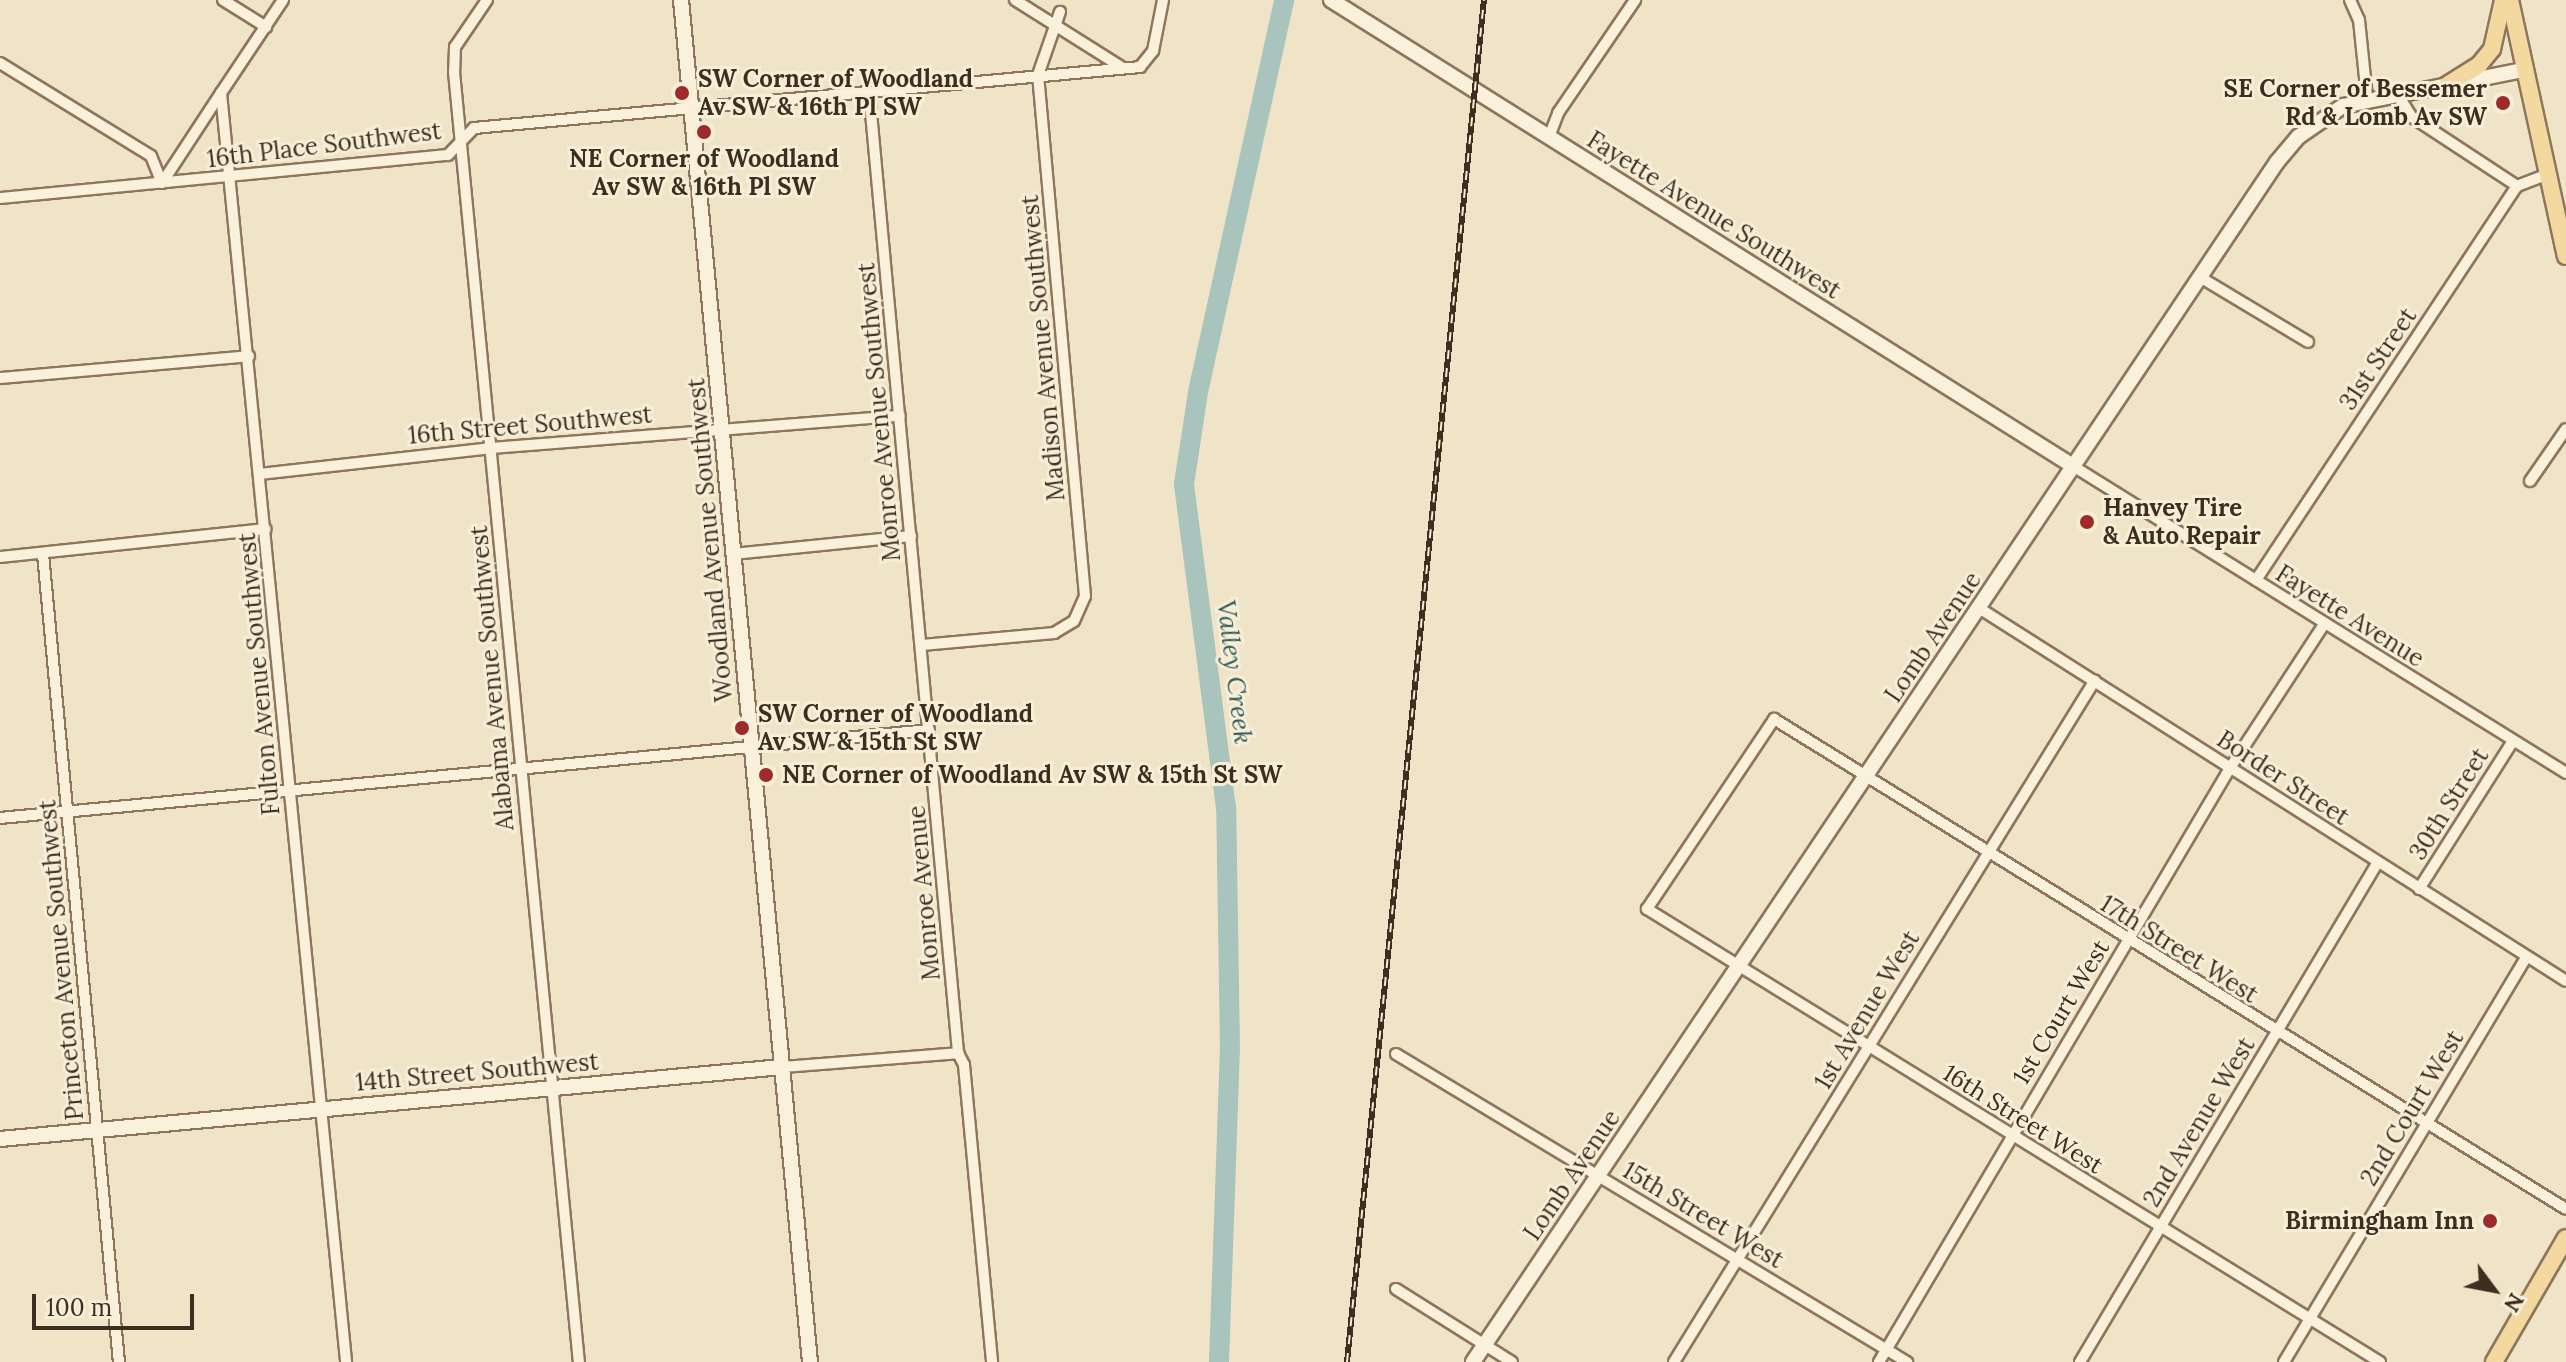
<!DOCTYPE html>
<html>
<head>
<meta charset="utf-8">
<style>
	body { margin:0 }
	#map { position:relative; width:2566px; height:1362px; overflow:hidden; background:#f0e4c8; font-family:Lora,serif }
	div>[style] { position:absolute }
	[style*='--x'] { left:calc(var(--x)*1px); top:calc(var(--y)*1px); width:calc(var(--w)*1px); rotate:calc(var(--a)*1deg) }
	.river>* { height:20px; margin:-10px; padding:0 10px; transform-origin:10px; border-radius:10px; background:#a9c4bc }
	.roads { filter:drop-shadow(2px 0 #8d765c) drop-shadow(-2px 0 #8d765c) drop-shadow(0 2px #8d765c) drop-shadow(0 -2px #8d765c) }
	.minor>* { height:10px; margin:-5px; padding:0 5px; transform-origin:5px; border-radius:5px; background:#faf1dc }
	.tertiary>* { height:14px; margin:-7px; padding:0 7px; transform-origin:7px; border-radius:7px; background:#faf1dc }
	.secondary>* { height:14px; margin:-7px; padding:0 7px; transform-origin:7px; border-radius:7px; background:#faf1dc }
	.primary>* { height:16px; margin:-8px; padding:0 8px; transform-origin:8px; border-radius:8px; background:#f3d9a0 }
	.rail>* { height:6px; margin-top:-3px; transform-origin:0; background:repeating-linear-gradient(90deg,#f7eed8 0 9px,#3d2e20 0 18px); box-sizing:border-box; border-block:2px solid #3d2e20 }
	.dots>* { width:22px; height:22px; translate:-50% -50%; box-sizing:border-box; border:4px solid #f7eed8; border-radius:50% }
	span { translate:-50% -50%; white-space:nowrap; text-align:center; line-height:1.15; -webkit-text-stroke:6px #f7eed8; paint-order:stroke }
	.poi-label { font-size:24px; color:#3d2e20; font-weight:700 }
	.left { translate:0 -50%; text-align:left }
	.right { translate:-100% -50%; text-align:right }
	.street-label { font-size:24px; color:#3d2e20 }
	.water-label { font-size:26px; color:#2f5d5a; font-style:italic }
	.north { position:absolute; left:2454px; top:1250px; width:80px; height:80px; -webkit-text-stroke:6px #f7eed8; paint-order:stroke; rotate:122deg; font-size:22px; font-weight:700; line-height:32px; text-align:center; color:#3d2e20 }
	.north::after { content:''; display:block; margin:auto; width:28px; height:36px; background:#3d2e20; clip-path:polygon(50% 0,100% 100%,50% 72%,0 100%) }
	.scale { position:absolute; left:32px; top:1294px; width:162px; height:36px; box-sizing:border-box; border:4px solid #3d2e20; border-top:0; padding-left:10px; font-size:24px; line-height:28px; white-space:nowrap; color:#3d2e20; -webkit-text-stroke:6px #f7eed8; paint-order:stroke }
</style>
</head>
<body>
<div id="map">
	<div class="river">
		<i style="--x:1219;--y:1362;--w:312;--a:-88"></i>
		<i style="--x:1230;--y:1050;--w:242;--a:-90.9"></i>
		<i style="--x:1226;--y:808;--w:327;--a:-97.4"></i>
		<i style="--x:1184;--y:484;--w:93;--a:-81.3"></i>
		<i style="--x:1198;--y:392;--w:401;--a:-77.6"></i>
	</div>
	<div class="roads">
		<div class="minor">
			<i style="--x:223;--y:0;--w:51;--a:32.1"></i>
			<i style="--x:283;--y:0;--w:112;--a:123.7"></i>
			<i style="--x:221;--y:93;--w:1275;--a:84.37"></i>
			<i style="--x:487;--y:0;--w:57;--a:124.2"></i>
			<i style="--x:455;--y:47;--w:25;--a:92"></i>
			<i style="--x:454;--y:72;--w:1296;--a:84.47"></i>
			<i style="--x:1015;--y:0;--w:124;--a:32.2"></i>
			<i style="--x:2350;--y:0;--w:22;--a:66"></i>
			<i style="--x:2359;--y:20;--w:78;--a:84.1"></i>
			<i style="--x:0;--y:63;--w:177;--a:31.6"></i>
			<i style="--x:151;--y:156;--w:29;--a:68"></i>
			<i style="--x:869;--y:91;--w:966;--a:84.71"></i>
			<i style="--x:958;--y:1053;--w:13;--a:63"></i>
			<i style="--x:964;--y:1065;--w:298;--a:84.6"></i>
			<i style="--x:2398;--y:95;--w:26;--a:58"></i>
			<i style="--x:2412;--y:117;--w:126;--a:33.3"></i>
			<i style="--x:1549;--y:137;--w:26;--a:-69"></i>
			<i style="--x:1558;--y:113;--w:137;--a:-55.7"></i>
			<i style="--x:162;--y:183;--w:108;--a:-56.8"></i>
			<i style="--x:0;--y:198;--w:450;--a:-5.5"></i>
			<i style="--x:448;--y:155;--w:37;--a:-46"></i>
			<i style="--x:474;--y:128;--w:669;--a:-5.23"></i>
			<i style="--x:1140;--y:67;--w:21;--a:-51"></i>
			<i style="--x:1153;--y:51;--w:52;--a:-78.9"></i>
			<i style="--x:2200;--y:277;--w:126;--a:31"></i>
			<i style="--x:0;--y:378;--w:250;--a:-5"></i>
			<i style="--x:2073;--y:466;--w:581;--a:31.91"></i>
			<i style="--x:260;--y:474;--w:231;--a:-6.4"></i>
			<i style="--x:490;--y:448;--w:411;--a:-4.5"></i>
			<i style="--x:2530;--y:481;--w:63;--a:-55.3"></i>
			<i style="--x:43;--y:554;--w:812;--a:84.63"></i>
			<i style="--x:733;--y:554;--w:179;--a:-5.8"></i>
			<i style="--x:0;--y:557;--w:267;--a:-6"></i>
			<i style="--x:2256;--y:580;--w:473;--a:-56.5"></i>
			<i style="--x:2517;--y:186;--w:30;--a:-21"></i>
			<i style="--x:1979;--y:608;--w:695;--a:32.43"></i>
			<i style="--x:922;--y:645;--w:133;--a:-5.2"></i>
			<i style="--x:1054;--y:633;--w:23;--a:-31"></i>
			<i style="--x:1074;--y:621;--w:27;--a:-66"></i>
			<i style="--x:1085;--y:596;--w:523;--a:-95.15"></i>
			<i style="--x:1038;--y:75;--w:67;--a:-70.8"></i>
			<i style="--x:0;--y:818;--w:933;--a:-5.41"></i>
			<i style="--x:2419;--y:889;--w:175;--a:-57.6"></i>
			<i style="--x:1396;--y:1054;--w:597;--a:31.08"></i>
			<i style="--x:782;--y:1067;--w:177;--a:-4.5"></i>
			<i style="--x:1396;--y:1289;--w:137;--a:32.2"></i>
			<i style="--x:1674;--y:1362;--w:801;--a:-58.31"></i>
			<i style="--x:1879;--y:1362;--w:690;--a:-59.42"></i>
			<i style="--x:2230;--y:768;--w:173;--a:-56.8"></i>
			<i style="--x:2080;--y:1362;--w:582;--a:-59.21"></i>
			<i style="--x:2284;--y:1362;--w:471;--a:-59.1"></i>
			<i style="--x:2380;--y:1362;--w:862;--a:-148.28"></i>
			<i style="--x:1647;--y:909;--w:229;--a:-56.2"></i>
			<i style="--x:1774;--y:719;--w:931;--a:31.74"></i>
		</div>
		<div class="tertiary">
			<i style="--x:681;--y:0;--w:1368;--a:84.59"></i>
			<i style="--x:1331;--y:0;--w:876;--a:32.13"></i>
			<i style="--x:0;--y:1139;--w:785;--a:-5.26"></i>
		</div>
		<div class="secondary">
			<i style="--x:1473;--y:1362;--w:1444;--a:-56.18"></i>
			<i style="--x:2277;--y:162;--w:33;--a:-50"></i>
			<i style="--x:2298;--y:137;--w:55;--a:-34.6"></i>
			<i style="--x:2343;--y:106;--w:184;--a:-11.3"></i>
		</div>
		<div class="primary">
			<i style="--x:2510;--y:0;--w:262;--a:77.7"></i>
			<i style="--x:2447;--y:85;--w:38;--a:-32"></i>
			<i style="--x:2479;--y:65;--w:21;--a:-51"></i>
			<i style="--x:2492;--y:49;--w:50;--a:-77.3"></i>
			<i style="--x:2494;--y:1362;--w:143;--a:-59.9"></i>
		</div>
	</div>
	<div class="rail">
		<i style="--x:1347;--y:1362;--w:1369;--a:-84.26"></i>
	</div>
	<div class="dots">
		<i style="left:682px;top:93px;background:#9e2a2b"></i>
		<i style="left:2503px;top:103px;background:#9e2a2b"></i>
		<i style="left:704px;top:132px;background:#9e2a2b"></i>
		<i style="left:2087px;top:522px;background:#9e2a2b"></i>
		<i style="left:742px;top:728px;background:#9e2a2b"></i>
		<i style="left:766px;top:775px;background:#9e2a2b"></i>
		<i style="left:2490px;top:1221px;background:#9e2a2b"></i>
	</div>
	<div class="poi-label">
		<span class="left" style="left:698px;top:93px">SW Corner of Woodland<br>Av SW &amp; 16th Pl SW</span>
		<span class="right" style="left:2487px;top:103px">SE Corner of Bessemer<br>Rd &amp; Lomb Av SW</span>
		<span style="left:704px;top:173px">NE Corner of Woodland<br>Av SW &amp; 16th Pl SW</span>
		<span class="left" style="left:2103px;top:522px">Hanvey Tire<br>&amp; Auto Repair</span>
		<span class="left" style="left:758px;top:728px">SW Corner of Woodland<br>Av SW &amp; 15th St SW</span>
		<span class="left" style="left:782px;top:775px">NE Corner of Woodland Av SW &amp; 15th St SW</span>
		<span class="right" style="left:2474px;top:1221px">Birmingham Inn</span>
	</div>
	<div class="street-label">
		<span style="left:324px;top:145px;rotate:-7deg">16th Place Southwest</span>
		<span style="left:1714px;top:215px;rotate:32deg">Fayette Avenue Southwest</span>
		<span style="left:1043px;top:348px;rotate:-95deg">Madison Avenue Southwest</span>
		<span style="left:2378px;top:359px;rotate:-56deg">31st Street</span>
		<span style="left:879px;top:412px;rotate:-95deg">Monroe Avenue Southwest</span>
		<span style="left:530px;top:425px;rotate:-5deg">16th Street Southwest</span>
		<span style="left:710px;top:540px;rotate:-95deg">Woodland Avenue Southwest</span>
		<span style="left:2350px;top:616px;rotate:32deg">Fayette Avenue</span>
		<span style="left:1933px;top:637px;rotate:-56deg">Lomb Avenue</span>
		<span style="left:259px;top:674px;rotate:-95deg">Fulton Avenue Southwest</span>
		<span style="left:492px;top:678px;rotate:-95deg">Alabama Avenue Southwest</span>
		<span style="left:2283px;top:778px;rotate:33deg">Border Street</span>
		<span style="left:2449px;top:804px;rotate:-58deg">30th Street</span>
		<span style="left:924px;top:893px;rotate:-95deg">Monroe Avenue</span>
		<span style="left:2179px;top:949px;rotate:32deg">17th Street West</span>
		<span style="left:61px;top:960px;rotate:-95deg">Princeton Avenue Southwest</span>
		<span style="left:1867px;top:1010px;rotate:-59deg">1st Avenue West</span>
		<span style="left:2061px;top:1012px;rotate:-59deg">1st Court West</span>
		<span style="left:477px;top:1072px;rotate:-5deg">14th Street Southwest</span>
		<span style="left:2412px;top:1108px;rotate:-59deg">2nd Court West</span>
		<span style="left:2023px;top:1119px;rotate:32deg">16th Street West</span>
		<span style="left:2199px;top:1122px;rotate:-59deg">2nd Avenue West</span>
		<span style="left:1572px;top:1175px;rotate:-56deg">Lomb Avenue</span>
		<span style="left:1703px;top:1215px;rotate:31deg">15th Street West</span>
	</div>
	<div class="water-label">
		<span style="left:1235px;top:672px;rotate:83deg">Valley Creek</span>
	</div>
	<div class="north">N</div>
	<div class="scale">100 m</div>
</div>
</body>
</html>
